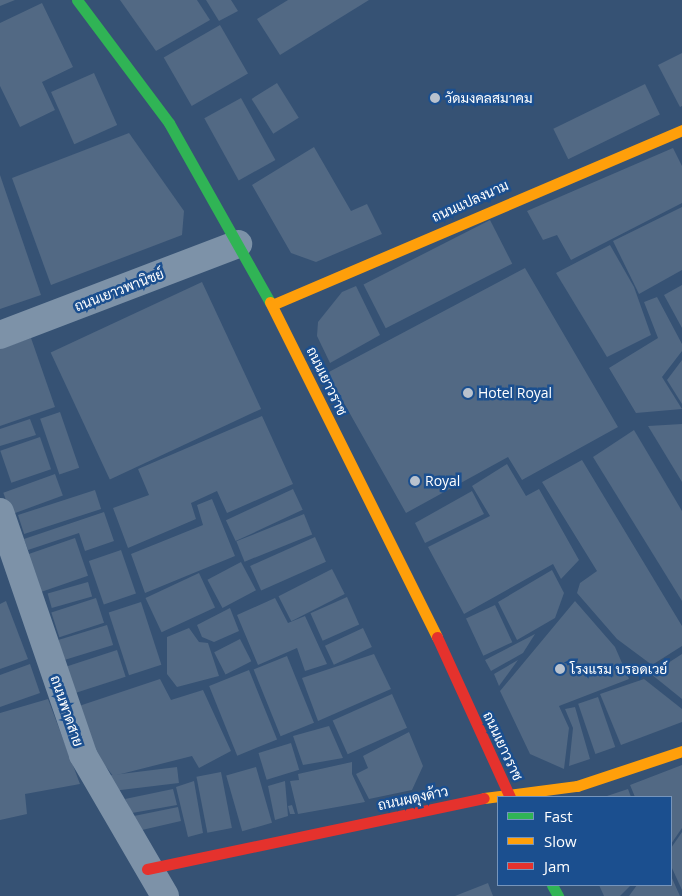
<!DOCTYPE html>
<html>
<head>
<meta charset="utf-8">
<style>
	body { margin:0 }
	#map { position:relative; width:682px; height:896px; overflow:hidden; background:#365274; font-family:"Open Sans",Sarabun,sans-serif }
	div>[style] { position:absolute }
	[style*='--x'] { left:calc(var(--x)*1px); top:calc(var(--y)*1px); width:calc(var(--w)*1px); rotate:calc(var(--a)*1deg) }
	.building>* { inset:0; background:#526984; transform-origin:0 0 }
	.street>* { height:28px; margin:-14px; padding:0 14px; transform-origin:14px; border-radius:14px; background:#7d92a8 }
	.fast>* { height:11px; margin:-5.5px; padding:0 5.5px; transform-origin:5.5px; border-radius:5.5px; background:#30b455 }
	.slow>* { height:11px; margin:-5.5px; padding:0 5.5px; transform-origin:5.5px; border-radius:5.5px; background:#ff9f0a }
	.jam>* { height:11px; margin:-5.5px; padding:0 5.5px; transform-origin:5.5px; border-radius:5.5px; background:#e5322d }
	.dots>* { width:14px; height:14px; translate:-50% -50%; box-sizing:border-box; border:2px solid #1b4f8f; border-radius:50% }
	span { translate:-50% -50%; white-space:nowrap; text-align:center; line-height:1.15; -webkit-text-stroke:5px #1b4f8f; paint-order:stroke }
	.poi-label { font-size:14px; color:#fff }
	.left { translate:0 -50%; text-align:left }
	.street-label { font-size:14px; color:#fff }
	.legend { position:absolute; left:497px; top:796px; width:175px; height:90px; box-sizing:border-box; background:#1b4f8f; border:1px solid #7695bc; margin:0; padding:6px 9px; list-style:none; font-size:15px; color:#fff }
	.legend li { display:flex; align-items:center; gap:10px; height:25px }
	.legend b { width:25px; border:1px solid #7695bc }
</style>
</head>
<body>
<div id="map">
	<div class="building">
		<i style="clip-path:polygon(0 0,15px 0,0 6px)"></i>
		<i style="clip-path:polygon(120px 0,197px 0,210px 20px,156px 51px)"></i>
		<i style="clip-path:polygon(206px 0,231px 0,238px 11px,219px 21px)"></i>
		<i style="clip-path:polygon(288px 0,369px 0,280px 55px,257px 19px)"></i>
		<i style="clip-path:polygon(42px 3px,73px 67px,42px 82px,55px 110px,20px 127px,0 86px,0 23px)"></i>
		<i style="left:220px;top:25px;width:56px;height:65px;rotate:60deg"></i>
		<i style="clip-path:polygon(682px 53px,682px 106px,680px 107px,658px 65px)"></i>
		<i style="left:94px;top:73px;width:57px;height:47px;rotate:66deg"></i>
		<i style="left:277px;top:83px;width:41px;height:30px;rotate:58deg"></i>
		<i style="left:645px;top:84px;width:34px;height:102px;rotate:64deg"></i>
		<i style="left:241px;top:98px;width:71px;height:42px;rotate:61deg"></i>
		<i style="clip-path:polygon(129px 133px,184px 211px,182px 235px,51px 285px,12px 178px)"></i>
		<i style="clip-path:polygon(314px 147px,351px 211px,367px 204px,382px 234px,316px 262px,291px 253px,252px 185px)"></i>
		<i style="clip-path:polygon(673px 148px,682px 166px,682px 203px,571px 260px,557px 235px,543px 240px,527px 211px)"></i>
		<i style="clip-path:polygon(0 175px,41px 295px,0 309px)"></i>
		<i style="clip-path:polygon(682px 207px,682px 270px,639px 294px,613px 241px)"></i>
		<i style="left:490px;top:220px;width:49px;height:142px;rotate:63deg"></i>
		<i style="clip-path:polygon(610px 245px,634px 287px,651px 335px,607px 357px,556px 273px)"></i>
		<i style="clip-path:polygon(525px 268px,618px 427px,522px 480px,508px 457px,406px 513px,327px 373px)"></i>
		<i style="left:202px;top:282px;width:140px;height:167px;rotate:65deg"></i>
		<i style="clip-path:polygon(682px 285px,682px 328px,664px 295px)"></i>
		<i style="clip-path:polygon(356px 286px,380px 335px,330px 363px,317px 336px,318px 322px,342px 292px)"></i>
		<i style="clip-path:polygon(657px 297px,682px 344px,682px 351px,662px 377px,682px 409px,636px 413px,609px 368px,658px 338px,644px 302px)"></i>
		<i style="clip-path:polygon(31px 338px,55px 407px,0 426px,0 349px)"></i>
		<i style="clip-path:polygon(682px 360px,682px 404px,667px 380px)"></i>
		<i style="left:60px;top:412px;width:59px;height:21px;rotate:71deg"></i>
		<i style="clip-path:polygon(262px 416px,293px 484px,227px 513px,217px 491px,191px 503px,196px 519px,128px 548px,113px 508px,149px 495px,138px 469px)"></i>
		<i style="clip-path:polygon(30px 419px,36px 435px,0 446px,0 429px)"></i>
		<i style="clip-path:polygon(682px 424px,682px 482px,648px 426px)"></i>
		<i style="clip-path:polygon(634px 430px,682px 511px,682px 601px,593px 457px)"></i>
		<i style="left:40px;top:437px;width:34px;height:42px;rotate:71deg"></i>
		<i style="clip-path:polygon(582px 460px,682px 626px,682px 646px,652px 665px,617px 639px,577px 593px,580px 583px,597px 571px,542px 482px)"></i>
		<i style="clip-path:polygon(507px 464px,526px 496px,539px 489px,579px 560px,561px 579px,553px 564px,464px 614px,428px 547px,490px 516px,472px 486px)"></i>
		<i style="left:55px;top:474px;width:23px;height:55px;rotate:70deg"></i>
		<i style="left:293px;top:489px;width:23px;height:74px;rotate:65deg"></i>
		<i style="left:95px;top:490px;width:20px;height:81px;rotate:72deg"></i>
		<i style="clip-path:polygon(472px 491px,484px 514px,425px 543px,415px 523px)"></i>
		<i style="clip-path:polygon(212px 499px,235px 556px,145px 593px,131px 554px,203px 525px,197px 505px)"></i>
		<i style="clip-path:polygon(104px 512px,114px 541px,85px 551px,79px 533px,28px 550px,24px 539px)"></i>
		<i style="left:304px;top:514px;width:22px;height:73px;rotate:68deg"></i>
		<i style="left:315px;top:537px;width:27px;height:71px;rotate:66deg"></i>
		<i style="left:75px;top:538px;width:40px;height:52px;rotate:71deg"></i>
		<i style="left:121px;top:550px;width:46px;height:34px;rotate:71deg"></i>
		<i style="left:241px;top:562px;width:32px;height:38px;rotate:62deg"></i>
		<i style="left:332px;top:569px;width:28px;height:60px;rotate:63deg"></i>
		<i style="clip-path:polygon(552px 570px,564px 593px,555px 618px,517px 640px,498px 602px)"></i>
		<i style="left:199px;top:573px;width:38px;height:59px;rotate:65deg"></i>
		<i style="left:88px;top:582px;width:15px;height:42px;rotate:74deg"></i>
		<i style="left:347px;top:597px;width:30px;height:40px;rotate:66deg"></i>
		<i style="left:96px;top:598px;width:26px;height:47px;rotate:72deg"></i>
		<i style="clip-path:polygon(275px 598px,288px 623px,305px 616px,327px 664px,305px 671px,297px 648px,258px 665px,237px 615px)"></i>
		<i style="clip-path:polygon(6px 601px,28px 659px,0 669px,0 604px)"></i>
		<i style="clip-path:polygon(575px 601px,615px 647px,629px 679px,559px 706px,569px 728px,564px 769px,530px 754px,500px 691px)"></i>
		<i style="left:141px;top:602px;width:66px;height:34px;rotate:72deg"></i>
		<i style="left:495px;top:605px;width:41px;height:32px;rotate:65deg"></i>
		<i style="clip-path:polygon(230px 608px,239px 631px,214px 642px,202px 637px,197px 625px)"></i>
		<i style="left:107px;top:625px;width:21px;height:51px;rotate:73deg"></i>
		<i style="clip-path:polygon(189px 628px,199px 642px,208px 643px,219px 676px,177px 687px,167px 674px,167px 637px)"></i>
		<i style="left:363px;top:628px;width:21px;height:42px;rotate:65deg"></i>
		<i style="clip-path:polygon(535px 634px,523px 653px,491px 671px,485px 660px)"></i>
		<i style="left:240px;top:639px;width:25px;height:29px;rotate:63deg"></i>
		<i style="left:117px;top:650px;width:28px;height:53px;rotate:72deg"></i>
		<i style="clip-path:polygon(374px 654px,391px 689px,318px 721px,302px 678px)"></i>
		<i style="clip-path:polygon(682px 654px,682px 699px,651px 674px)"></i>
		<i style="left:287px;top:656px;width:72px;height:36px;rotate:68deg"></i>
		<i style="clip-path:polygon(518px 660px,499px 686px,494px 674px)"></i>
		<i style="clip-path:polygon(30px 664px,40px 693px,0 707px,0 675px)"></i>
		<i style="left:249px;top:670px;width:75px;height:43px;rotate:68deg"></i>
		<i style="clip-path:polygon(160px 679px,171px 700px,203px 690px,231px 751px,199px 768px,192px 756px,113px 776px,94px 751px,79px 706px)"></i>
		<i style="clip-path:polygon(644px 679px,682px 709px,682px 722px,621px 745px,600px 694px)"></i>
		<i style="left:392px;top:694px;width:37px;height:65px;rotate:66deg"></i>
		<i style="left:598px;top:697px;width:53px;height:21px;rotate:71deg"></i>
		<i style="clip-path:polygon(48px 699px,80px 784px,25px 794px,27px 814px,0 820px,0 713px)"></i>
		<i style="clip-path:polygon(575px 707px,590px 759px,569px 766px,573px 728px,565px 709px)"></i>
		<i style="clip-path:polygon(329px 726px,343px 758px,303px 765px,293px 736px)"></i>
		<i style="clip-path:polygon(409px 732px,423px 766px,412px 790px,369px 799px,356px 774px,368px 768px,363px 756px)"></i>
		<i style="left:291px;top:743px;width:28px;height:34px;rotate:73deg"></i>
		<i style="clip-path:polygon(352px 762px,352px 774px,365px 802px,298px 814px,290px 781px,299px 780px,298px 774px)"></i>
		<i style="clip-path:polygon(682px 765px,682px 828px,671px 844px,671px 797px,635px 797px,630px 785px)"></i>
		<i style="left:177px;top:767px;width:16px;height:67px;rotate:83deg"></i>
		<i style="left:256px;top:767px;width:58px;height:31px;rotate:74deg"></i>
		<i style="left:221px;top:772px;width:57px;height:25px;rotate:79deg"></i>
		<i style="clip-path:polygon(194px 781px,203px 833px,188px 837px,176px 787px)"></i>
		<i style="clip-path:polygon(285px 781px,288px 816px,275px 820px,268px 786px)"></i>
		<i style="clip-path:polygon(173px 789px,177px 805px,132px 813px,125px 799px)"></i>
		<i style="clip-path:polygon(628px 789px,631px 797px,604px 797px)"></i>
		<i style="clip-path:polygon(292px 805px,295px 814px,290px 814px,288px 806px)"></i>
		<i style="clip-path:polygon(178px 807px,181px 821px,142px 830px,134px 816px)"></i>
		<i style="clip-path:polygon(682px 832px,682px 890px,671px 866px,671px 848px)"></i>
		<i style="clip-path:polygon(671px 876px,680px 896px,629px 896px,637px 885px,671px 885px)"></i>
		<i style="clip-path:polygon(488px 883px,493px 896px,455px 896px)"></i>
		<i style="clip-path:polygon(599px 885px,631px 885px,620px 896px,604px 896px)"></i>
	</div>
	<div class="street">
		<i style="--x:0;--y:335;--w:255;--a:-20.9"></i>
		<i style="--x:0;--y:512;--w:257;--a:71.1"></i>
		<i style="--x:83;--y:755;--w:163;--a:59.8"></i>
	</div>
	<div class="fast">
		<i style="--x:77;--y:0;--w:154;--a:53.2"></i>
		<i style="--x:169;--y:123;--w:206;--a:60.6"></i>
		<i style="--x:552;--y:885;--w:13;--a:61"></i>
	</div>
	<div class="slow">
		<i style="--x:270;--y:302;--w:374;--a:63.5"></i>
		<i style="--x:272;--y:305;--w:446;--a:-23.1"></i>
		<i style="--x:484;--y:798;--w:94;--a:-7.4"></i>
		<i style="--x:577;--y:786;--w:111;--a:-18.4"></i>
	</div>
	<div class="jam">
		<i style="--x:437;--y:637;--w:176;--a:65.5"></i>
		<i style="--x:147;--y:869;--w:344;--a:-11.9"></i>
	</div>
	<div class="dots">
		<i style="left:435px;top:98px;background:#b9c2ce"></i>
		<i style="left:468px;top:393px;background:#b9c2ce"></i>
		<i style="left:415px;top:481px;background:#b9c2ce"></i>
		<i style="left:560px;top:669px;background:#b9c2ce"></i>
	</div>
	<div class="poi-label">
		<span class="left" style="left:445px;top:98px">วัดมงคลสมาคม</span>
		<span class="left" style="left:478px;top:393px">Hotel Royal</span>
		<span class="left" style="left:425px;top:481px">Royal</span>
		<span class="left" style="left:570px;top:669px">โรงแรม บรอดเวย์</span>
	</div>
	<div class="street-label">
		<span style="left:470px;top:201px;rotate:-24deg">ถนนแปลงนาม</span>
		<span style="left:119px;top:290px;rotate:-21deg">ถนนเยาวพานิชย์</span>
		<span style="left:327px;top:381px;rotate:64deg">ถนนเยาวราช</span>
		<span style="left:67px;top:711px;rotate:71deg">ถนนพาดสาย</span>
		<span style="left:503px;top:746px;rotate:65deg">ถนนเยาวราช</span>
		<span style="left:413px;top:798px;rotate:-12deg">ถนนผดุงด้าว</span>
	</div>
	<ul class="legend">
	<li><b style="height:6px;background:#30b455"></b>Fast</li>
	<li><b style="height:6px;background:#ff9f0a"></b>Slow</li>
	<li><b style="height:6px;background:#e5322d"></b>Jam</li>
	</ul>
</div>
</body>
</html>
